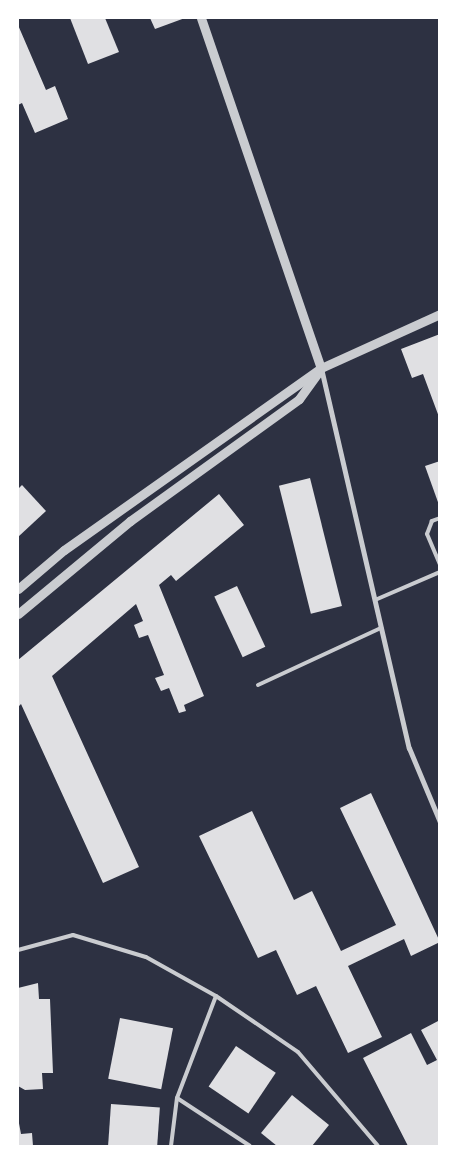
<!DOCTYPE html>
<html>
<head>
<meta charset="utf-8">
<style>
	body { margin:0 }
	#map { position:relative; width:457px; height:1164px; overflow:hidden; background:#2d3142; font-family:Commissioner,sans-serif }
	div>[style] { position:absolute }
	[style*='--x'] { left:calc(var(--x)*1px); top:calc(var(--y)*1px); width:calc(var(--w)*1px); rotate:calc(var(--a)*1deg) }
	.building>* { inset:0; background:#e0e0e3; transform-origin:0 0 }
	.service>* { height:4px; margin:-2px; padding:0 2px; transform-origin:2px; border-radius:2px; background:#caccd0 }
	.minor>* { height:5px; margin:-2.5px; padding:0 2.5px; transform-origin:2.5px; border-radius:2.5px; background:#caccd0 }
	.tertiary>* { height:9px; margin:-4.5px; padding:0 4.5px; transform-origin:4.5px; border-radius:4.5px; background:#caccd0 }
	span { translate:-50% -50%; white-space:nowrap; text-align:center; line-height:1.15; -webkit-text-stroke:5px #fff; paint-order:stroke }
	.frame { position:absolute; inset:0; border:19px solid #fff; pointer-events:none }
</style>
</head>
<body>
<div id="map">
	<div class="building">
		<i style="clip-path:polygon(70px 18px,105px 18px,119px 52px,88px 64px)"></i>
		<i style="clip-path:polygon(150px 18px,185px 18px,155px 29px)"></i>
		<i style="clip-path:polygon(18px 25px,46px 90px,55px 86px,68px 119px,35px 133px,22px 103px,18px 105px)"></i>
		<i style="clip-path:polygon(440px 334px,440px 417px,439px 417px,423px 374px,412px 378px,401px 349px)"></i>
		<i style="clip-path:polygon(440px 461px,440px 505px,439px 505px,425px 466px)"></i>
		<i style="left:310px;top:478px;width:132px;height:32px;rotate:76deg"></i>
		<i style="clip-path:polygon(22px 485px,46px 511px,18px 537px,18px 489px)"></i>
		<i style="clip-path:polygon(219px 494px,244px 525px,176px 581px,171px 575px,159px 585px,204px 696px,184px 705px,186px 711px,179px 713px,169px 688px,161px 691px,155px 678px,164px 675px,148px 635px,139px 638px,134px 625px,143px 621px,136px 604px,52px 676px,139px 867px,103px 883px,21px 704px,18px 707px,18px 660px)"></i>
		<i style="left:237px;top:586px;width:67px;height:25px;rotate:65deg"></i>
		<i style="clip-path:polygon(371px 793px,440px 942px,411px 956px,404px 939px,348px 966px,382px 1037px,348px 1053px,316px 986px,297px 995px,276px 950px,258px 958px,199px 836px,252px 811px,294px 900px,312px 891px,341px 951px,396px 925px,340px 808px)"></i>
		<i style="clip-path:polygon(38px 983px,39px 999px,50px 999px,53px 1073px,42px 1073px,43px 1089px,25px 1090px,18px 1086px,18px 988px)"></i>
		<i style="left:120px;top:1018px;width:54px;height:62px;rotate:11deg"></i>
		<i style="clip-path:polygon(440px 1020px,440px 1146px,408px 1146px,363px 1058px,411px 1033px,427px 1065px,437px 1060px,421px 1030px)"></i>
		<i style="left:236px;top:1046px;width:48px;height:49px;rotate:34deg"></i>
		<i style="clip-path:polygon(292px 1095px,329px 1125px,312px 1146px,277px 1146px,261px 1133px)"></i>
		<i style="left:111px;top:1104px;width:49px;height:42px;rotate:4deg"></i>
		<i style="clip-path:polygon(18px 1118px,21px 1134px,32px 1133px,33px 1146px,18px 1146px)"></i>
	</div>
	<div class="service">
		<i style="--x:440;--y:518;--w:9;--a:159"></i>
		<i style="--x:432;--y:521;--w:14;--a:111"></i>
		<i style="--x:427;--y:534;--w:34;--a:67"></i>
		<i style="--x:375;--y:600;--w:71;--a:-23.3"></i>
		<i style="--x:258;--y:685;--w:136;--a:-24.9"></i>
		<i style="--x:18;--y:950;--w:57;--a:-15.3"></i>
		<i style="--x:73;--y:935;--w:76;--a:16.8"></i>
		<i style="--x:146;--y:957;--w:80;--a:29.1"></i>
		<i style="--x:216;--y:996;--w:99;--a:34.3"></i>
		<i style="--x:298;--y:1052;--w:123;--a:49.6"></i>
		<i style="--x:177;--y:1098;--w:87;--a:33.3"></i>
		<i style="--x:171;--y:1146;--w:48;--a:-82.9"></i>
		<i style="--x:177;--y:1098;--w:109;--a:-69.1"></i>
	</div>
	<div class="minor">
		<i style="--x:321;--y:368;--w:390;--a:77"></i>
		<i style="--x:409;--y:748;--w:80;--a:67.3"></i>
	</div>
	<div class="tertiary">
		<i style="--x:201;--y:18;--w:370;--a:71.1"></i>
		<i style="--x:18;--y:589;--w:60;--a:-40.3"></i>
		<i style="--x:64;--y:550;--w:315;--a:-35.3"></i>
		<i style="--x:321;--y:368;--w:131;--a:-24.4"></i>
		<i style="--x:18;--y:614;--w:146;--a:-39.7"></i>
		<i style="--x:130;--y:521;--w:208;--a:-35.8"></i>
		<i style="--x:299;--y:399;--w:31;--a:-54"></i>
	</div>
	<div class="frame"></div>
</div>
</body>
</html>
